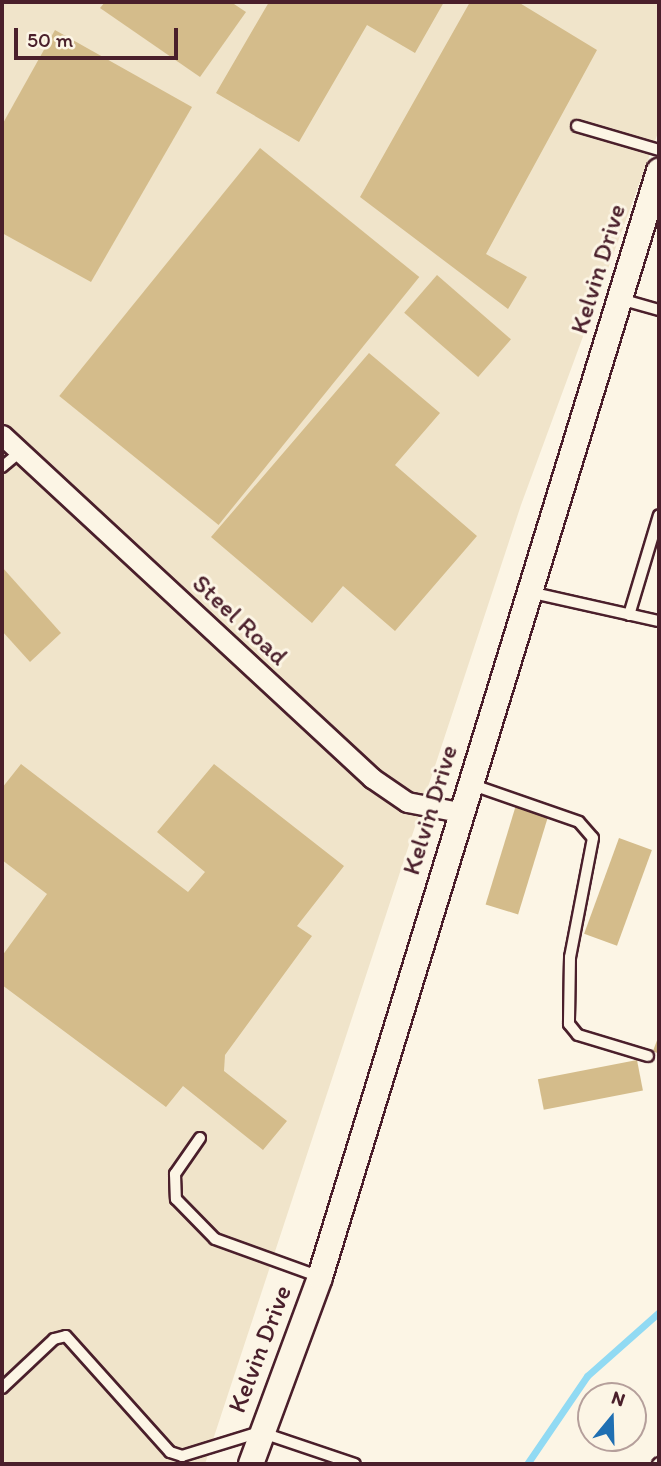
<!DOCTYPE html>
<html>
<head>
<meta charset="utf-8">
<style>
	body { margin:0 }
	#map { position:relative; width:661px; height:1466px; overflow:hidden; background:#fcf5e5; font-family:Itim,sans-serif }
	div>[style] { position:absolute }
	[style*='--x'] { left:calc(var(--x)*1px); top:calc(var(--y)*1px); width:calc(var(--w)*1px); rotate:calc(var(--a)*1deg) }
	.built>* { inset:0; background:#f0e4ca }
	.stream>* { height:7px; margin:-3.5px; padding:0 3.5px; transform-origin:3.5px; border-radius:3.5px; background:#91daf3 }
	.building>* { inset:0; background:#d4bc8b; transform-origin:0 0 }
	.roads { filter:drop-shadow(2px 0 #4a1f2b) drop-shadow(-2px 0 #4a1f2b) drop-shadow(0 2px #4a1f2b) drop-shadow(0 -2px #4a1f2b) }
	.service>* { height:10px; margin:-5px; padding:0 5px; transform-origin:5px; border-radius:5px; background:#fcf5e5 }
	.minor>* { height:19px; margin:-9.5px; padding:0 9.5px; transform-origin:9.5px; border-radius:9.5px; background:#fcf5e5 }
	.tertiary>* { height:24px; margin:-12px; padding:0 12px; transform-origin:12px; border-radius:12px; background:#fcf5e5 }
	span { translate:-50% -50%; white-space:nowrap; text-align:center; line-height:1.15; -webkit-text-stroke:6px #fcf5e5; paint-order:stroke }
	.street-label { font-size:26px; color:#4a1f2b }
	.frame { position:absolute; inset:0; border:4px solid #4a1f2b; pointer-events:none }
	.north { position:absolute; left:577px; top:1382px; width:70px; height:70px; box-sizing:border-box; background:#fcf5e5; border:2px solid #b59f9b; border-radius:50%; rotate:19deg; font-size:19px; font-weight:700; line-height:28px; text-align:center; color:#4a1f2b }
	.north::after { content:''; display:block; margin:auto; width:24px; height:32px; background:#1f6fb2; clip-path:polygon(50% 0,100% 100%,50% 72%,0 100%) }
	.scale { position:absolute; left:14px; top:28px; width:164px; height:32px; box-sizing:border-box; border:4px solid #4a1f2b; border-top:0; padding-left:9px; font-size:21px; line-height:24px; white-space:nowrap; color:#4a1f2b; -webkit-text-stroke:5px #fcf5e5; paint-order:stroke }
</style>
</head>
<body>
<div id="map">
	<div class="built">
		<i style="clip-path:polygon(2px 2px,659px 2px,659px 130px,521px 505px,205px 1464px,2px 1464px)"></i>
	</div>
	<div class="stream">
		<i style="--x:527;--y:1464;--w:107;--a:-55.7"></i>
		<i style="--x:587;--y:1376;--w:96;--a:-41.6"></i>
	</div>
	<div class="building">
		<i style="clip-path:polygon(105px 2px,231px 2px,246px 12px,200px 77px,100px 8px)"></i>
		<i style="clip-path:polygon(269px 2px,444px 2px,415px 53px,367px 25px,299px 142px,216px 93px)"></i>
		<i style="clip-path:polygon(470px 2px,518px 2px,597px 50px,486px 254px,527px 277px,508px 309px,360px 197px)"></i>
		<i style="clip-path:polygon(55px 30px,192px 107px,91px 282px,2px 233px,2px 125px)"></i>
		<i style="left:260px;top:148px;width:205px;height:319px;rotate:39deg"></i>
		<i style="left:437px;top:275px;width:98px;height:50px;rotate:41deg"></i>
		<i style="clip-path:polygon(369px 353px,440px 413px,395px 465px,477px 536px,395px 631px,343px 586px,312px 623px,211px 537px)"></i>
		<i style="clip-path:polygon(2px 567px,61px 633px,30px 662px,2px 631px)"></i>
		<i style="clip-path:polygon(21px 764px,188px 892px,205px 872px,157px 832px,214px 764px,344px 866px,297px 926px,312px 936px,225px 1055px,224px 1071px,287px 1121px,263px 1150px,183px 1086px,166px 1107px,2px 985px,2px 956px,47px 894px,2px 860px,2px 788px)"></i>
		<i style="left:516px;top:805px;width:34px;height:104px;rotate:17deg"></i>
		<i style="left:619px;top:838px;width:35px;height:102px;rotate:20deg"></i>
		<i style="clip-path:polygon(659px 1035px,659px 1054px,653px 1051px)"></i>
		<i style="left:637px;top:1060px;width:31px;height:101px;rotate:79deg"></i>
	</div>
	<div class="roads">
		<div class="service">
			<i style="--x:577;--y:126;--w:85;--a:16.3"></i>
			<i style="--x:620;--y:299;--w:41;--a:15.8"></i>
			<i style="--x:2;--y:467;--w:23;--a:-40"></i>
			<i style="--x:529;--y:592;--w:133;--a:12.6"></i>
			<i style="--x:629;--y:615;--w:104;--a:-73.3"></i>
			<i style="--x:473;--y:785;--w:112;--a:19.2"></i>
			<i style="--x:579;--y:822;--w:21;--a:49"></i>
			<i style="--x:593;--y:838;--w:121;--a:100.9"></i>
			<i style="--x:570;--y:957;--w:67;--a:90.9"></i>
			<i style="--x:569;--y:1024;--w:14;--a:51"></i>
			<i style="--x:578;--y:1035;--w:73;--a:16.7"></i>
			<i style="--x:200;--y:1138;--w:44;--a:124.8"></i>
			<i style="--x:175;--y:1174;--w:25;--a:88"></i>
			<i style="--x:176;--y:1199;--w:56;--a:45.7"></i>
			<i style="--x:215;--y:1239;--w:112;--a:19.9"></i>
			<i style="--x:2;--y:1388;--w:71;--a:-43.3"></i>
			<i style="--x:54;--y:1339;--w:12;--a:-14"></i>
			<i style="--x:66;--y:1336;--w:156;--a:48.1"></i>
			<i style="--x:170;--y:1452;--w:13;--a:18"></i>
			<i style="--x:182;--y:1456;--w:82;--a:-17.1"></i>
			<i style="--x:260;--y:1432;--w:100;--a:18.6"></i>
			<i style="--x:658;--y:1464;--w:1;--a:-45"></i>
		</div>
		<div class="minor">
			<i style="--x:2;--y:435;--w:505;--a:42.83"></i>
			<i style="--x:372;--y:778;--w:42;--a:34.4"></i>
			<i style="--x:407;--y:802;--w:53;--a:10.9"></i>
		</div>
		<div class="tertiary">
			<i style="--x:251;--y:1464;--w:199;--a:-69.7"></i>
			<i style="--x:320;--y:1277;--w:1157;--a:-72.96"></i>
		</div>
	</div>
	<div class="street-label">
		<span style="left:598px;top:269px;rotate:-73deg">Kelvin Drive</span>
		<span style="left:240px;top:620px;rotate:43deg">Steel Road</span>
		<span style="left:430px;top:810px;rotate:-73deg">Kelvin Drive</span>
		<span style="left:260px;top:1349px;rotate:-69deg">Kelvin Drive</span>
	</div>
	<div class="frame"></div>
	<div class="north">N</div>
	<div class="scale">50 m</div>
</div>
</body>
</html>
